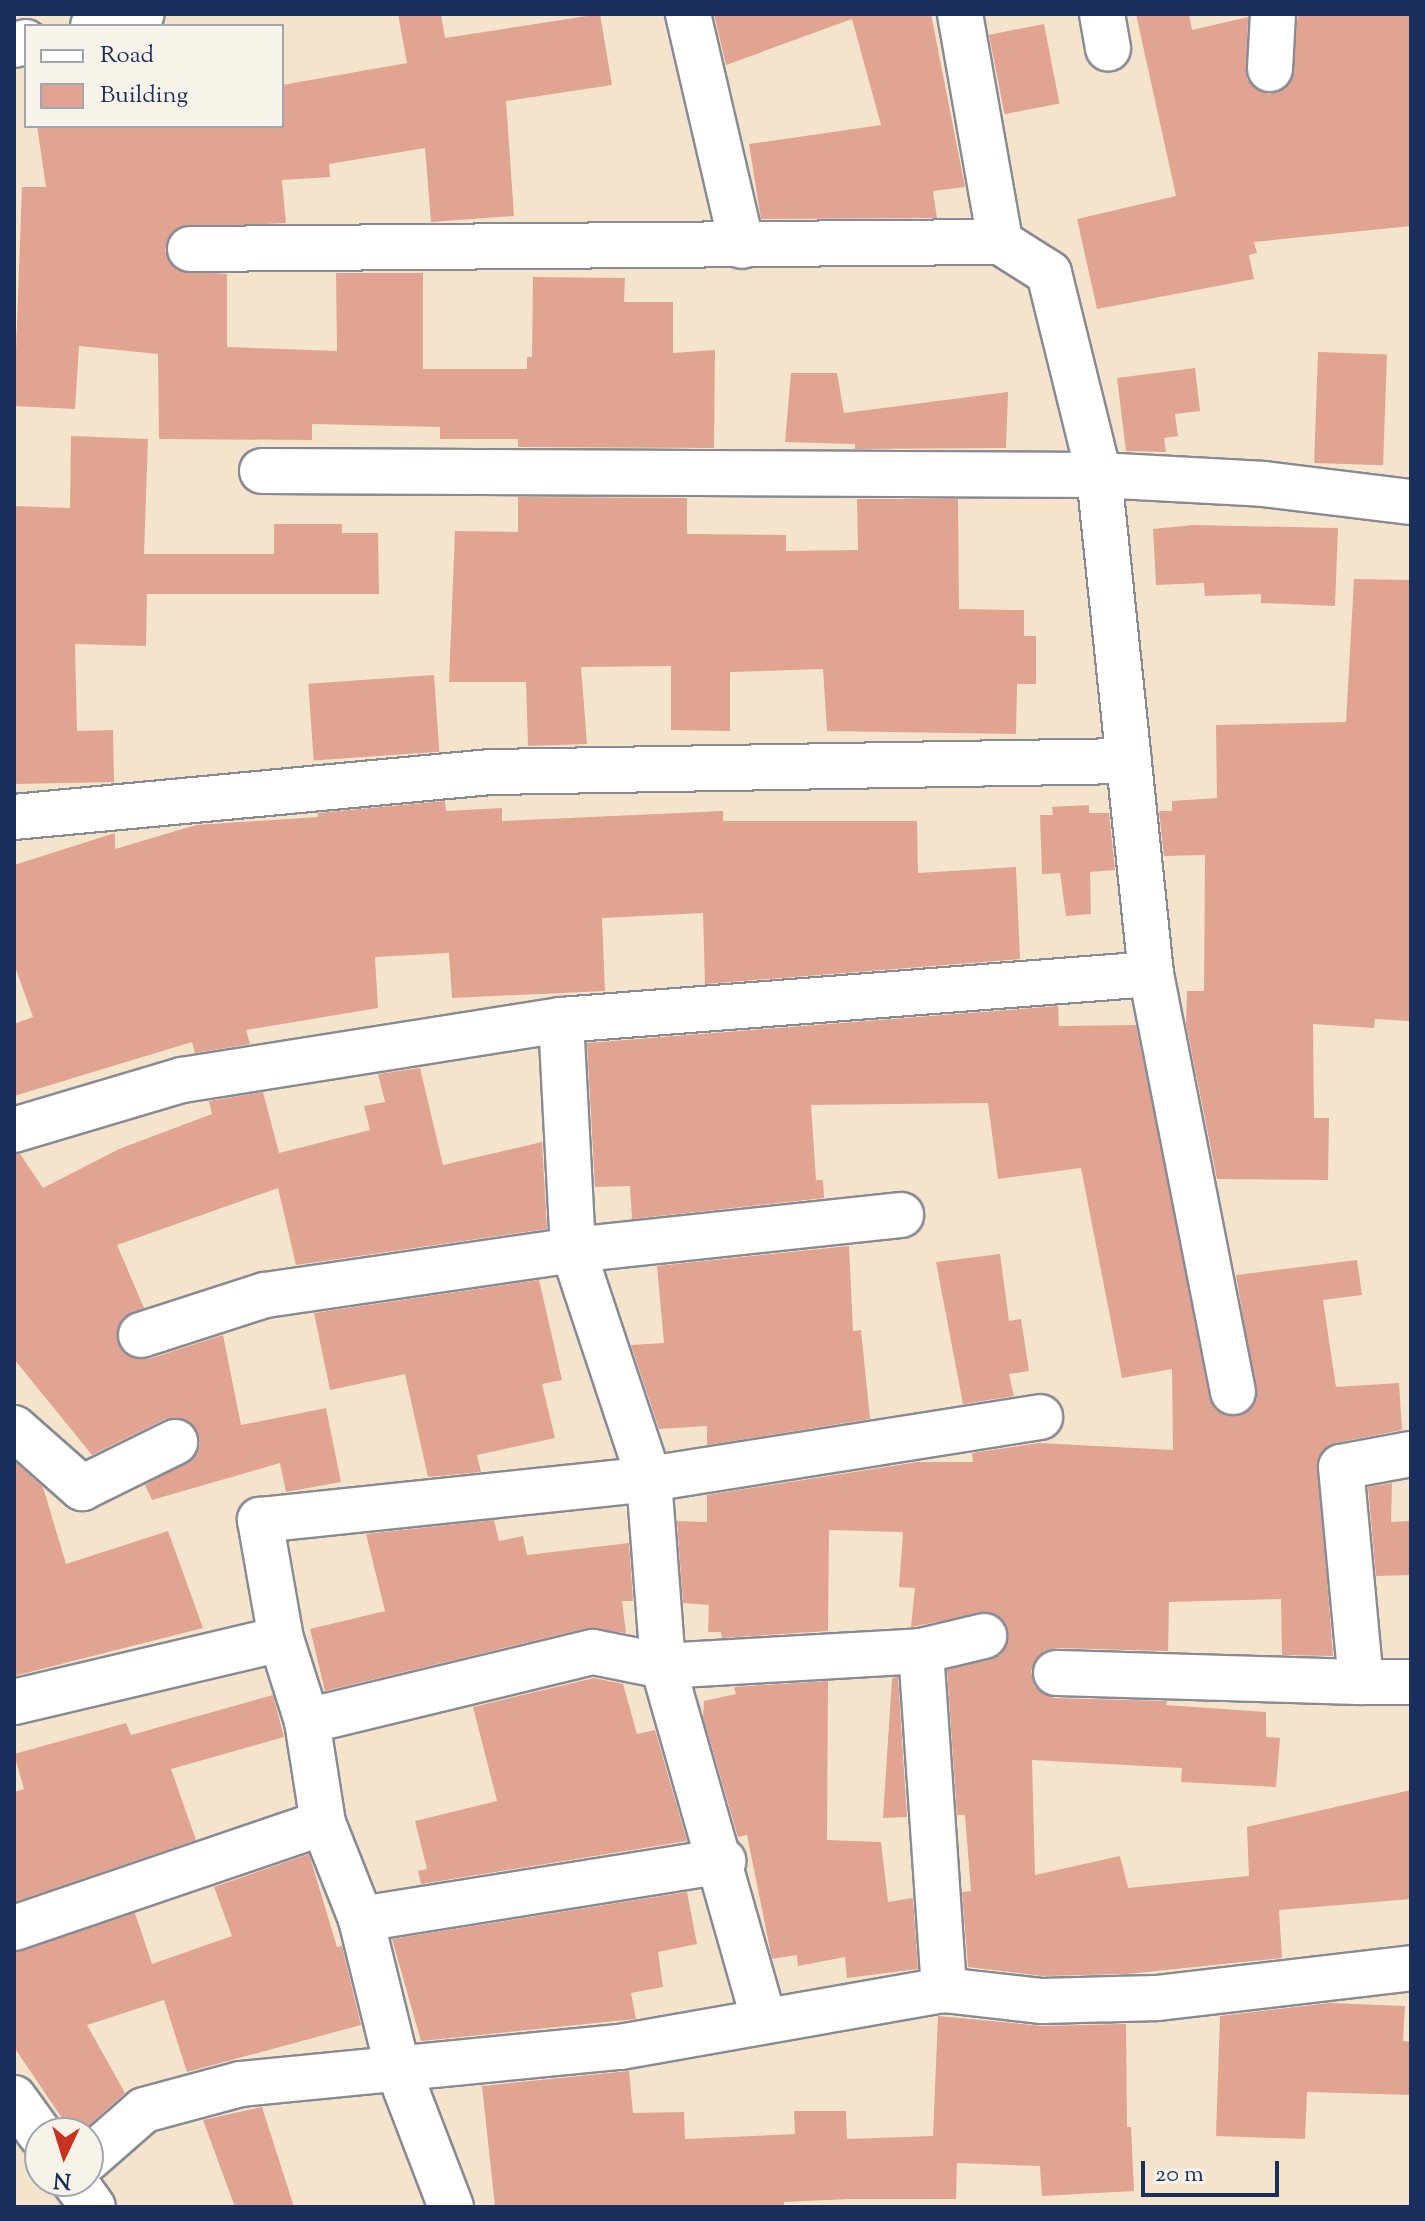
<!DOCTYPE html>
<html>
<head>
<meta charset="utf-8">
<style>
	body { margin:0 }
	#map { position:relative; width:1425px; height:2221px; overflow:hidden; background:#f5e4cc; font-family:"Sorts Mill Goudy",serif }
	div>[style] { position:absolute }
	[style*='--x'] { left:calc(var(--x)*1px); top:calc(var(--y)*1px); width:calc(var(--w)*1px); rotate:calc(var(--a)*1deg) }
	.building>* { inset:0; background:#e1a493; transform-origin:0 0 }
	.roads { filter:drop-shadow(2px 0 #888a95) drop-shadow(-2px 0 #888a95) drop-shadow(0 2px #888a95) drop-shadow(0 -2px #888a95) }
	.minor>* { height:44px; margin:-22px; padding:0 22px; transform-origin:22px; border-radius:22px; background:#fff }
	span { translate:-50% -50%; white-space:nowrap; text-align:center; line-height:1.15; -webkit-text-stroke:6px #f7f3e8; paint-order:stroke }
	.frame { position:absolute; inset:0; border:16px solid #1b2f5e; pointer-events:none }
	.legend { position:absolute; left:24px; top:24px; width:260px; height:104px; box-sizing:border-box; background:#f7f3e8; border:2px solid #9fa5b1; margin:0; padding:10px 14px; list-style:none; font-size:24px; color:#1b2f5e }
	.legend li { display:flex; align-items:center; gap:16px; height:40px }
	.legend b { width:40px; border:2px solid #9fa5b1 }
	.north { position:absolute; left:24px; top:2117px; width:80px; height:80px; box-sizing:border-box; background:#f7f3e8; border:2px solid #9fa5b1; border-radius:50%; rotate:184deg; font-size:22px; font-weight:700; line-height:32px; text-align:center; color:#1b2f5e }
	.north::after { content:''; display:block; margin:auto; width:28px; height:36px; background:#c8321e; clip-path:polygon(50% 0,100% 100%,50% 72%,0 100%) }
	.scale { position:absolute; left:1141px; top:2161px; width:138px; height:36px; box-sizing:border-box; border:4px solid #1b2f5e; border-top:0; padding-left:10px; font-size:24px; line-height:28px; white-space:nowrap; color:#1b2f5e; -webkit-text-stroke:6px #f7f3e8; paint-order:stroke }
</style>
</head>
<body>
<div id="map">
	<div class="building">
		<i style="clip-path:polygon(398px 14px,441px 14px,445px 38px,600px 14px,612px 85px,506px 101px,514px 216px,431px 222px,425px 148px,329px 164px,330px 177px,282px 180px,286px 223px,177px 228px,165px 250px,177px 270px,227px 274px,227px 347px,337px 351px,336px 273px,423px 273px,423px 369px,527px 369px,527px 357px,532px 357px,533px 277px,625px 278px,624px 302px,673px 302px,673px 353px,715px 350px,714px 448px,518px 447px,518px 439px,440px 439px,440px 427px,312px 424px,312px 440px,159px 439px,158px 354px,79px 346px,75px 409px,14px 406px,22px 187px,46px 187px,37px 126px,282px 126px,282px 85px,407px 63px)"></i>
		<i style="clip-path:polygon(714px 14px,931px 14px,965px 187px,933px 191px,937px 218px,761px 219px,749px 144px,881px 125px,852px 19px,726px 65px)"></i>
		<i style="clip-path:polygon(1136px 14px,1189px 14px,1192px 30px,1248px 17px,1247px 80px,1269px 94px,1291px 82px,1298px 14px,1411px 14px,1411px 226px,1254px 242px,1257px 253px,1249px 255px,1254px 279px,1097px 309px,1077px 219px,1176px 196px)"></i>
		<i style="left:1044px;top:24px;width:81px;height:56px;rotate:79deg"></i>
		<i style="left:1318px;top:352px;width:69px;height:111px;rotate:2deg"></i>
		<i style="clip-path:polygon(1195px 368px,1200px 411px,1175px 414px,1178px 436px,1164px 438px,1166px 452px,1126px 451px,1117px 378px)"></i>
		<i style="clip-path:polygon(791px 373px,837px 373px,844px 413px,1008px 392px,1006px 448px,855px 449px,855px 444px,785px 442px)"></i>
		<i style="clip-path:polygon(71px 436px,148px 439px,144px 554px,274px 554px,274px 524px,342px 524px,342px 533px,378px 533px,379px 594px,147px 594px,146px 646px,75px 644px,77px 731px,113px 730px,114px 782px,14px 784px,14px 506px,70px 508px)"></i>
		<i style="clip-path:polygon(518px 497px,687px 498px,687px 534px,786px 535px,786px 551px,858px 550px,857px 499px,958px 499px,959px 609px,1024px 610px,1024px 636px,1036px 636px,1036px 684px,1017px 684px,1016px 734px,827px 731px,823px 669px,730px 672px,730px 731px,671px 730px,671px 666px,581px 667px,587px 744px,528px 746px,526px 682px,449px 682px,455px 531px,518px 532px)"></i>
		<i style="clip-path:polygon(1193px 525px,1338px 528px,1335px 606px,1261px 603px,1261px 594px,1205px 596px,1204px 583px,1156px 585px,1153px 529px)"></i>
		<i style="clip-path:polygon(1354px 579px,1411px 580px,1410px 1021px,1375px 1019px,1374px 1028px,1313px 1024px,1314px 1118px,1329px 1118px,1328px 1180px,1217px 1179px,1186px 1024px,1187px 991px,1204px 991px,1205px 855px,1164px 856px,1159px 811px,1172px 811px,1172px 801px,1217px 798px,1216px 725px,1346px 722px)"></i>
		<i style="left:434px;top:675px;width:77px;height:126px;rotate:86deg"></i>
		<i style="clip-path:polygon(445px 801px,446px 811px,502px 808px,502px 821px,723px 811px,723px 821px,917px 821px,918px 873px,1016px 867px,1020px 959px,705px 984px,703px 913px,602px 918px,605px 991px,452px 998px,449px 953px,375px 957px,378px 1008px,246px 1030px,250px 1044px,195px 1053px,192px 1042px,14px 1096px,14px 1024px,33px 1017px,14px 964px,14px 865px,115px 833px,115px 849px,196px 825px,318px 817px,318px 813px)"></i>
		<i style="clip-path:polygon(1089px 805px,1089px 813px,1109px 813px,1115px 870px,1090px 872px,1091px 914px,1066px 916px,1060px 873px,1042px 874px,1040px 815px,1053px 815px,1052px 807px)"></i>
		<i style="clip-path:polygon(1058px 1006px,1059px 1026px,1136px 1025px,1215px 1409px,1239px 1416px,1257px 1399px,1236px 1275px,1357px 1260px,1362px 1295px,1323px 1300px,1336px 1387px,1399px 1383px,1402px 1430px,1336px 1443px,1318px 1458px,1333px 1656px,1282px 1655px,1281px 1599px,1169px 1602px,1168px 1651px,1056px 1648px,1044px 1651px,1031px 1671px,1034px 1686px,1054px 1698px,1167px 1701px,1166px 1705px,1266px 1712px,1266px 1737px,1280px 1738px,1276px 1787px,1181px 1782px,1182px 1768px,1032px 1760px,1035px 1875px,1120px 1856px,1128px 1888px,1249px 1876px,1247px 1827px,1411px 1790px,1411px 1899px,1279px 1910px,1282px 1958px,1127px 1974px,1043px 1976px,968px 1967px,962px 1892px,971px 1891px,965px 1815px,957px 1815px,947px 1670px,1001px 1655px,1008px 1631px,990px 1612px,911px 1627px,915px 1588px,899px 1587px,903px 1532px,829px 1530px,828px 1631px,722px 1638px,721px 1632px,708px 1632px,709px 1605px,683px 1603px,677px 1521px,707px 1522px,707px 1495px,918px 1462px,973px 1462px,972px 1453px,1039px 1443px,1173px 1450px,1172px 1369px,1122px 1378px,1081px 1168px,998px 1179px,988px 1103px,811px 1105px,816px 1180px,823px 1180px,824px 1198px,632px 1219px,630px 1186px,595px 1187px,587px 1043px)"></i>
		<i style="clip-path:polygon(420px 1068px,443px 1165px,542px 1142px,547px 1229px,296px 1265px,278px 1188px,117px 1245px,144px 1308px,123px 1318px,117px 1329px,124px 1353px,149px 1359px,223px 1335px,241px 1425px,326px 1408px,341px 1482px,286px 1492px,280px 1463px,152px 1500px,145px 1485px,196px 1455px,200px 1443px,189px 1422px,165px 1419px,92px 1455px,14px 1359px,14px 1154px,20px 1154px,43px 1188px,119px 1149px,212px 1114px,209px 1101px,263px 1092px,279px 1153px,370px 1130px,364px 1106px,385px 1102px,378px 1074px)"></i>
		<i style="clip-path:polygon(849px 1246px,853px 1331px,861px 1330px,870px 1419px,707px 1445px,707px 1426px,659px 1429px,631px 1345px,664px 1343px,657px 1266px)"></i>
		<i style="clip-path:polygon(1000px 1254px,1009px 1321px,1021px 1319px,1029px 1371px,1009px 1374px,1014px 1396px,963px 1404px,936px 1262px)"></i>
		<i style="clip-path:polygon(539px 1280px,562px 1380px,542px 1384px,555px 1438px,477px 1455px,481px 1472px,428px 1477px,405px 1374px,330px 1390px,314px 1313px)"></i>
		<i style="clip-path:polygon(14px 1461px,43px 1487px,66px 1564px,168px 1531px,203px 1628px,14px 1676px)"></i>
		<i style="clip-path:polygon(1392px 1483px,1391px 1522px,1411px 1521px,1411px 1575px,1376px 1576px,1368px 1487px)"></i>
		<i style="clip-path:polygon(494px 1520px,499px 1541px,523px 1536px,527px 1555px,629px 1543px,633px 1601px,622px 1601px,626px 1633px,587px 1628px,325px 1691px,310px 1629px,385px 1611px,366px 1534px)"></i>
		<i style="clip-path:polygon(898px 1677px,907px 1817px,883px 1818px,892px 1678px)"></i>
		<i style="clip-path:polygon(594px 1678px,623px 1684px,637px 1734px,655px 1730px,687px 1841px,421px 1884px,418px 1871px,427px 1869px,415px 1821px,497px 1801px,473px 1707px)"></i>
		<i style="clip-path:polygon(828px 1681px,827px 1840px,881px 1842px,888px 1902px,913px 1898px,918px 1969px,847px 1978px,845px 1957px,798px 1966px,797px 1955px,772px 1959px,747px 1835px,738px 1837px,703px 1717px,704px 1701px,736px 1694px,734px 1687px)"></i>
		<i style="clip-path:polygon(273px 1695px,284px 1737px,171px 1769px,196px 1840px,14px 1902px,14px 1792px,24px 1789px,14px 1754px,126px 1723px,131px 1735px)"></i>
		<i style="clip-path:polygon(309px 1854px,337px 1947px,342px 1946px,361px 2025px,187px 2072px,164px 2000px,87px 2025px,125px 2093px,80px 2133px,72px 2133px,14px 2047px,14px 1952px,135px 1913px,152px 1964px,232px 1936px,214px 1887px)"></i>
		<i style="clip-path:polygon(687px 1892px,697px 1944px,658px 1952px,663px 1987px,631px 1993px,636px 2019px,421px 2041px,392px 1939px)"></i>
		<i style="clip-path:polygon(1330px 2003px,1405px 2006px,1403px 2041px,1411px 2042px,1411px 2095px,1307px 2092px,1305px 2139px,1216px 2136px,1220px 2016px)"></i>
		<i style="clip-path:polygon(938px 2016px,1043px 2026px,1126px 2024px,1127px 2127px,1131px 2127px,1134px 2191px,1042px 2196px,1040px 2166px,957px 2163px,956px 2199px,848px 2199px,784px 2202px,784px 2207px,495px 2207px,482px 2086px,629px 2071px,633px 2113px,684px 2112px,685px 2139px,795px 2134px,794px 2111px,846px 2111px,847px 2139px,933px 2136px)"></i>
		<i style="clip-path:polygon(262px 2107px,294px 2207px,235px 2207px,203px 2120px)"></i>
	</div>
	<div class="roads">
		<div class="minor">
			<i style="--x:688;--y:14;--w:238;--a:76.9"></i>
			<i style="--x:960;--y:14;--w:231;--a:80"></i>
			<i style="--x:1000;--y:242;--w:58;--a:32.3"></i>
			<i style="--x:1049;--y:273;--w:208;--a:76.1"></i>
			<i style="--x:1099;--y:475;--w:502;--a:84.05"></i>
			<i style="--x:1151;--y:974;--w:426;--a:78.9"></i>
			<i style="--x:1102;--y:14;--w:35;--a:80"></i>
			<i style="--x:93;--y:26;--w:50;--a:-13.8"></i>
			<i style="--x:14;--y:45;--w:12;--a:-14"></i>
			<i style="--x:1270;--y:69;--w:55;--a:-86.9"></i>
			<i style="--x:190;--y:249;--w:810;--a:-0.5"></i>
			<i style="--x:262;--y:471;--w:837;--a:0.27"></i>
			<i style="--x:1099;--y:475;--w:165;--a:3.1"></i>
			<i style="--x:1264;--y:484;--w:148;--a:7"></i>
			<i style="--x:14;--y:817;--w:479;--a:-5.4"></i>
			<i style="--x:491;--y:772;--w:638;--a:-0.99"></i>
			<i style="--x:561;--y:1020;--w:592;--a:-4.46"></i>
			<i style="--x:14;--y:1130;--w:175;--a:-16.6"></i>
			<i style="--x:182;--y:1080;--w:384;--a:-9"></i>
			<i style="--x:561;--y:1020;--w:230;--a:87"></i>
			<i style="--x:573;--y:1250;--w:241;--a:71.6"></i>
			<i style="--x:649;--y:1479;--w:188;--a:85.7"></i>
			<i style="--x:663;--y:1666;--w:369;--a:74.1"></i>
			<i style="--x:141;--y:1335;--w:130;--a:-17.9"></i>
			<i style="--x:265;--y:1295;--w:311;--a:-8.3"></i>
			<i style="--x:573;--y:1250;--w:330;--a:-6.1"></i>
			<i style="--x:14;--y:1428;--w:91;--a:41.4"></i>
			<i style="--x:82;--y:1488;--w:104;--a:-26.3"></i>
			<i style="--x:1411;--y:1454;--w:71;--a:169.5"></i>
			<i style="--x:1341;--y:1467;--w:216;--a:84.7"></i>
			<i style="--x:1361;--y:1682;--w:50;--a:0"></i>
			<i style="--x:921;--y:1651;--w:65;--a:-13.4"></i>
			<i style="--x:1056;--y:1673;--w:305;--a:1.7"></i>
			<i style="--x:14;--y:1702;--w:274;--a:-13.3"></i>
			<i style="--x:307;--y:1721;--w:294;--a:-13.6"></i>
			<i style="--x:593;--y:1652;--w:71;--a:11.3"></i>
			<i style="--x:663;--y:1666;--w:258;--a:-3.3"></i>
			<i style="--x:921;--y:1651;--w:340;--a:86.1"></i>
			<i style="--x:361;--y:1919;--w:367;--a:-9.1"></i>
			<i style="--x:14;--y:1928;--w:326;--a:-18.8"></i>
			<i style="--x:14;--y:2098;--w:44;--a:54.2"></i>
			<i style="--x:88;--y:2159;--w:74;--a:-41.2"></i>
			<i style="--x:144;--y:2110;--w:100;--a:-15"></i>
			<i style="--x:241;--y:2084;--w:381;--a:-5.6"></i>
			<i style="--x:620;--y:2047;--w:329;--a:-10"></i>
			<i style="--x:944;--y:1990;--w:99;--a:6.4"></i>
			<i style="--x:1042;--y:2001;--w:115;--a:-1.5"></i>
			<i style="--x:1157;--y:1998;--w:256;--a:-6.7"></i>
			<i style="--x:74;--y:2181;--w:32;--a:54"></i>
			<i style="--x:451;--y:2207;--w:151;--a:-111"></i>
			<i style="--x:397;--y:2066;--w:151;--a:-103.8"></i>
			<i style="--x:361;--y:1919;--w:103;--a:-111.6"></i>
			<i style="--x:323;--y:1823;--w:103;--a:-98.9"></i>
			<i style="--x:307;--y:1721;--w:86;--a:-107.6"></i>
			<i style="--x:281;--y:1639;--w:121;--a:-100"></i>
			<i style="--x:260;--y:1520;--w:391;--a:-6"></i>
			<i style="--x:649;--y:1479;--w:396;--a:-9"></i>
		</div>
	</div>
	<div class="frame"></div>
	<ul class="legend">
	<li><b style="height:10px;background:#fff"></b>Road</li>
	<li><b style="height:22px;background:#e1a493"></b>Building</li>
	</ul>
	<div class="north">N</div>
	<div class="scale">20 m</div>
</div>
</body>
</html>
